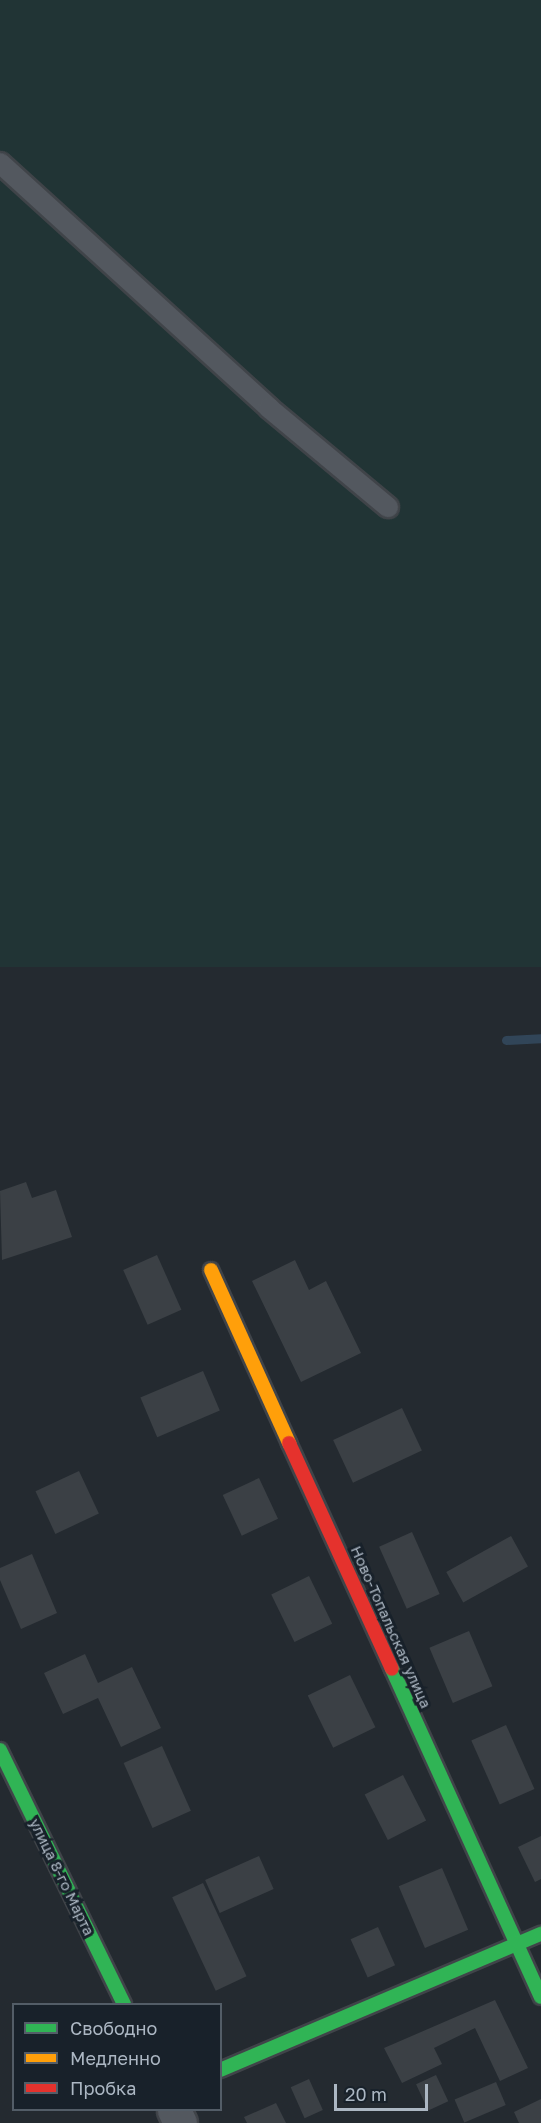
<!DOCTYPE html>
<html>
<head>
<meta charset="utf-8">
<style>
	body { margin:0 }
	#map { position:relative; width:541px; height:2123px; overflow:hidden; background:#242a30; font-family:"Golos Text",sans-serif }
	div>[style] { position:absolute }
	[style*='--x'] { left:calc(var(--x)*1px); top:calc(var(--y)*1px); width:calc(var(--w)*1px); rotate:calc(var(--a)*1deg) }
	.green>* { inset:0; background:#213435; transform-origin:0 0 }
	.stream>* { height:9px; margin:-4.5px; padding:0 4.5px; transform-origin:4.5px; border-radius:4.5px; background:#314558 }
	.building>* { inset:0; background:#3b4045; transform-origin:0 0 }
	.roads { filter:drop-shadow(2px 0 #404449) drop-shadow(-2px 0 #404449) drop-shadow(0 2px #404449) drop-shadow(0 -2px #404449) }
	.lane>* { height:20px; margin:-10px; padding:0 10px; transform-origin:10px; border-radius:10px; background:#53585f }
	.street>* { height:33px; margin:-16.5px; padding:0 16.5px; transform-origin:16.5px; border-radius:16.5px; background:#53585f }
	.fast>* { height:14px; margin:-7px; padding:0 7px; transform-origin:7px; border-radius:7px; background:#30b455 }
	.slow>* { height:14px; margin:-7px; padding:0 7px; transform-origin:7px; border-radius:7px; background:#ff9f0a }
	.jam>* { height:14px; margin:-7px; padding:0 7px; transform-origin:7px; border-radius:7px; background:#e5322d }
	span { translate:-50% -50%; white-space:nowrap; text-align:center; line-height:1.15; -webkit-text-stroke:6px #18212a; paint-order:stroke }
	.street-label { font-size:15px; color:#acb7c3 }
	.legend { position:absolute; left:12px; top:2003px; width:210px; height:108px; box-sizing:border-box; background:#18212a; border:2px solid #535d67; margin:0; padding:8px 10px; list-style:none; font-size:18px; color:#acb7c3 }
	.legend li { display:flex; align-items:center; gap:12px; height:30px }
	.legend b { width:30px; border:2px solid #535d67 }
	.scale { position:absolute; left:334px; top:2084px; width:94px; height:27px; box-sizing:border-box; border:3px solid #acb7c3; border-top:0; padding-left:8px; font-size:18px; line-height:21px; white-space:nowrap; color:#acb7c3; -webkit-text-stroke:4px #18212a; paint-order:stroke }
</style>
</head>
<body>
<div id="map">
	<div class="green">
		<i style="left:0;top:0;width:541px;height:967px"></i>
	</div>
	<div class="stream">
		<i style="--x:506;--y:1040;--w:35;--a:-3"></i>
	</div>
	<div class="building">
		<i style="clip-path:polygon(26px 1182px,32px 1198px,56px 1190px,72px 1237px,2px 1260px,0 1191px)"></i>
		<i style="left:157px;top:1255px;width:60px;height:37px;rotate:66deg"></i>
		<i style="clip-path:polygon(295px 1260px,309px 1290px,326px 1281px,361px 1353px,301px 1382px,252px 1281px)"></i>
		<i style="left:203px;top:1371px;width:43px;height:68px;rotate:67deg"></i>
		<i style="left:402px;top:1408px;width:47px;height:76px;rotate:65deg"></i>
		<i style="left:79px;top:1471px;width:47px;height:48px;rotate:65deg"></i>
		<i style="left:259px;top:1478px;width:45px;height:40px;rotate:65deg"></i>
		<i style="left:412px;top:1532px;width:68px;height:36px;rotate:66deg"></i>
		<i style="left:511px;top:1536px;width:35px;height:74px;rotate:61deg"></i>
		<i style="clip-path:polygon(32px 1554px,57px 1613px,21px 1629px,0 1580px,0 1568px)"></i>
		<i style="left:309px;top:1576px;width:53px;height:42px;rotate:64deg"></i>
		<i style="left:469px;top:1631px;width:60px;height:43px;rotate:67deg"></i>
		<i style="clip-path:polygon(85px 1654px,98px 1683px,132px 1667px,161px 1728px,121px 1747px,98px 1698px,63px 1714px,44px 1673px)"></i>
		<i style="left:350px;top:1675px;width:58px;height:47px;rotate:64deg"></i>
		<i style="left:506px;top:1725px;width:70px;height:38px;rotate:66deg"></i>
		<i style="left:162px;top:1746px;width:71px;height:42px;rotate:66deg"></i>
		<i style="left:403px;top:1775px;width:51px;height:43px;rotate:63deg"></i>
		<i style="clip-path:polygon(541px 1836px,541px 1879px,535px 1882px,518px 1847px)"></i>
		<i style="left:259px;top:1856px;width:36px;height:59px;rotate:66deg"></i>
		<i style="left:442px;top:1868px;width:67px;height:47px;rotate:67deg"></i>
		<i style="left:203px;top:1883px;width:103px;height:34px;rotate:65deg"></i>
		<i style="left:378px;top:1927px;width:42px;height:30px;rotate:66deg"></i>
		<i style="clip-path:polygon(495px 2000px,528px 2068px,500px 2081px,475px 2028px,434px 2048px,442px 2064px,402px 2083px,384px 2048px)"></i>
		<i style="left:436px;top:2075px;width:29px;height:22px;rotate:65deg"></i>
		<i style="left:309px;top:2079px;width:34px;height:20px;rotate:66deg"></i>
		<i style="left:496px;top:2082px;width:25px;height:45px;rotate:67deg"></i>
		<i style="clip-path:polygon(541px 2099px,541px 2123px,519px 2123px,514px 2112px)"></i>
		<i style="clip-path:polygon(276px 2103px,286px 2123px,247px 2123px,244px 2117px)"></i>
	</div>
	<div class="roads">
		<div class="lane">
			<i style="--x:0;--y:163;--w:364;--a:42.3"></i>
			<i style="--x:269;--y:408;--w:155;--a:39.8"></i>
		</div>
		<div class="street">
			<i style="--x:174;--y:2110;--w:14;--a:65"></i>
		</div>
		<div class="fast">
			<i style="--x:392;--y:1669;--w:360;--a:65.6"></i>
			<i style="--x:0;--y:1750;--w:283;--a:64"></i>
			<i style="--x:220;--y:2070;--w:349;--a:-23"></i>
		</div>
		<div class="slow">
			<i style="--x:211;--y:1270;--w:190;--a:65.7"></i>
		</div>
		<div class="jam">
			<i style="--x:289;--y:1443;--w:248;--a:65.5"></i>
		</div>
	</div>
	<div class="street-label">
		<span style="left:391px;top:1627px;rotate:66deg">Ново-Топальская улица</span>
		<span style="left:62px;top:1877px;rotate:64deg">улица 8-го Марта</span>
	</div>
	<ul class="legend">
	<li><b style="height:8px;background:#30b455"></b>Свободно</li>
	<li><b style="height:8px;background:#ff9f0a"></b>Медленно</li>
	<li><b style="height:8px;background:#e5322d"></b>Пробка</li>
	</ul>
	<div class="scale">20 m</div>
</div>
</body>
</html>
